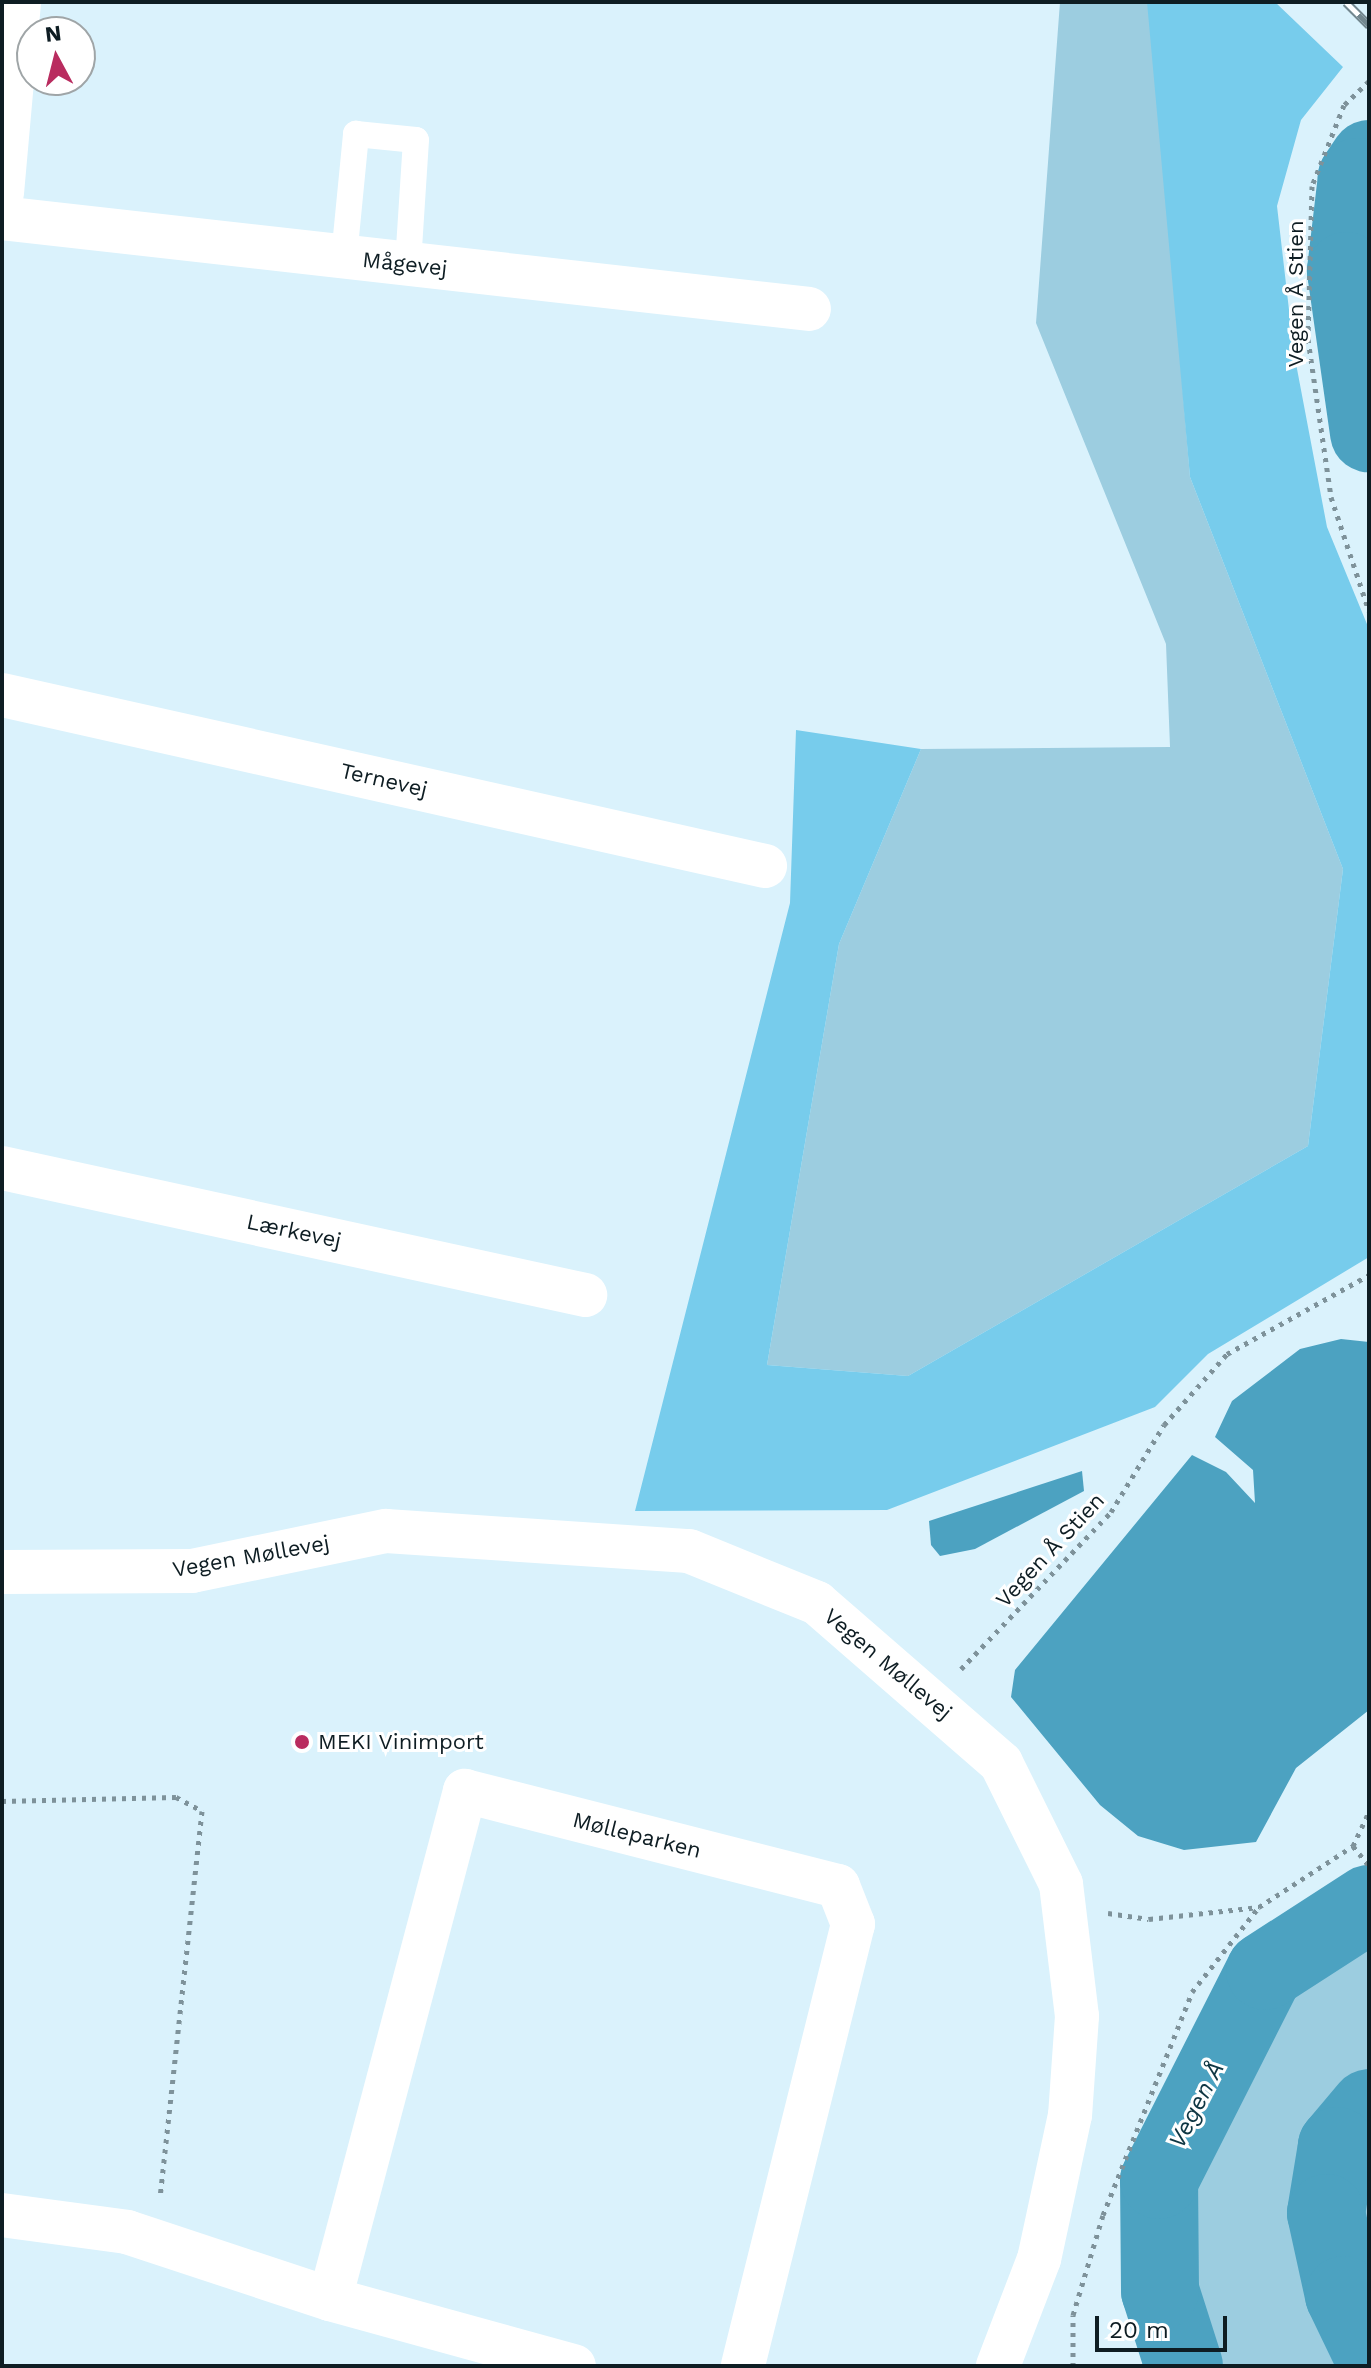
<!DOCTYPE html>
<html>
<head>
<meta charset="utf-8">
<style>
	body { margin:0 }
	#map { position:relative; width:1371px; height:2368px; overflow:hidden; background:#daf2fc; font-family:"Work Sans",sans-serif }
	div>[style] { position:absolute }
	[style*='--x'] { left:calc(var(--x)*1px); top:calc(var(--y)*1px); width:calc(var(--w)*1px); rotate:calc(var(--a)*1deg) }
	.green>* { inset:0; background:#9ccde0 }
	.forest>* { inset:0; background:#77ccec }
	.water>* { inset:0; background:#4ca2c1 }
	.canal>* { height:46px; margin:-23px; padding:0 23px; transform-origin:23px; border-radius:23px; background:#4ca2c1 }
	.river>* { height:78px; margin:-39px; padding:0 39px; transform-origin:39px; border-radius:39px; background:#4ca2c1 }
	.path>* { height:5px; margin-top:-2.5px; transform-origin:0; background:repeating-linear-gradient(90deg,#7e929a 0 4px,transparent 0 10px) }
	.service>* { height:26px; margin:-13px; padding:0 13px; transform-origin:13px; border-radius:13px; background:#fff }
	.minor>* { height:44px; margin:-22px; padding:0 22px; transform-origin:22px; border-radius:22px; background:#fff }
	.tertiary>* { height:44px; margin:-22px; padding:0 22px; transform-origin:22px; border-radius:22px; background:#fff }
	.rail>* { height:9px; margin-top:-4.5px; transform-origin:0; background:repeating-linear-gradient(90deg,#fff 0 18px,#73878f 0 36px); box-sizing:border-box; border-block:2px solid #73878f }
	.dots>* { width:22px; height:22px; translate:-50% -50%; box-sizing:border-box; border:4px solid #fff; border-radius:50% }
	span { translate:-50% -50%; white-space:nowrap; text-align:center; line-height:1.15; -webkit-text-stroke:6px #fff; paint-order:stroke }
	.street-label { font-size:22px; color:#0e1d23 }
	.poi-label { font-size:22px; color:#0e1d23 }
	.left { translate:0 -50%; text-align:left }
	.water-label { font-size:24px; color:#0e3643; font-style:italic }
	.frame { position:absolute; inset:0; border:4px solid #0e1d23; pointer-events:none }
	.north { position:absolute; left:16px; top:16px; width:80px; height:80px; box-sizing:border-box; background:#fff; border:2px solid #9fa5a7; border-radius:50%; rotate:353deg; font-size:22px; font-weight:700; line-height:32px; text-align:center; color:#0e1d23 }
	.north::after { content:''; display:block; margin:auto; width:28px; height:36px; background:#b92c5f; clip-path:polygon(50% 0,100% 100%,50% 72%,0 100%) }
	.scale { position:absolute; left:1095px; top:2316px; width:132px; height:36px; box-sizing:border-box; border:4px solid #0e1d23; border-top:0; padding-left:10px; font-size:24px; line-height:28px; white-space:nowrap; color:#0e1d23; -webkit-text-stroke:6px #fff; paint-order:stroke }
</style>
</head>
<body>
<div id="map">
	<div class="green">
		<i style="clip-path:polygon(1060px 2px,1147px 2px,1151px 9px,1190px 477px,1343px 869px,1308px 1146px,908px 1376px,767px 1365px,839px 944px,921px 749px,1170px 747px,1166px 644px,1036px 323px)"></i>
		<i style="clip-path:polygon(1369px 1936px,1369px 2088px,1339px 2111px,1302px 2177px,1306px 2239px,1340px 2366px,1211px 2366px,1187px 2310px,1184px 2186px,1274px 1995px)"></i>
		<i style="clip-path:polygon(1369px 2139px,1369px 2300px,1342px 2196px,1351px 2159px)"></i>
	</div>
	<div class="forest">
		<i style="clip-path:polygon(1147px 2px,1275px 2px,1343px 67px,1301px 120px,1277px 206px,1294px 353px,1327px 527px,1369px 629px,1369px 1257px,1208px 1354px,1155px 1407px,887px 1510px,635px 1511px,790px 903px,796px 730px,921px 749px,839px 944px,767px 1365px,908px 1376px,1308px 1146px,1343px 869px,1190px 477px)"></i>
	</div>
	<div class="water">
		<i style="clip-path:polygon(1341px 1339px,1369px 1342px,1369px 1710px,1296px 1768px,1256px 1842px,1184px 1850px,1138px 1836px,1100px 1805px,1011px 1697px,1015px 1670px,1192px 1455px,1226px 1472px,1255px 1503px,1253px 1470px,1215px 1437px,1232px 1401px,1300px 1349px)"></i>
		<i style="clip-path:polygon(1082px 1471px,1084px 1491px,975px 1549px,940px 1556px,931px 1545px,929px 1521px)"></i>
	</div>
	<div class="canal">
		<i style="--x:1160;--y:2291;--w:75;--a:85.4"></i>
	</div>
	<div class="river">
		<i style="--x:1369;--y:159;--w:22;--a:124"></i>
		<i style="--x:1357;--y:177;--w:95;--a:96.7"></i>
		<i style="--x:1346;--y:271;--w:164;--a:81.9"></i>
		<i style="--x:1369;--y:2108;--w:50;--a:130.1"></i>
		<i style="--x:1337;--y:2146;--w:68;--a:99.3"></i>
		<i style="--x:1326;--y:2213;--w:84;--a:77.6"></i>
		<i style="--x:1344;--y:2295;--w:58;--a:64.3"></i>
		<i style="--x:1184;--y:2366;--w:79;--a:-107.7"></i>
		<i style="--x:1160;--y:2291;--w:111;--a:-90.5"></i>
		<i style="--x:1159;--y:2180;--w:234;--a:-63.1"></i>
		<i style="--x:1265;--y:1971;--w:124;--a:-32.8"></i>
	</div>
	<div class="path">
		<i style="--x:1369;--y:81;--w:35;--a:136"></i>
		<i style="--x:1344;--y:105;--w:87;--a:111.6"></i>
		<i style="--x:1312;--y:186;--w:153;--a:91.5"></i>
		<i style="--x:1308;--y:339;--w:160;--a:81.7"></i>
		<i style="--x:1331;--y:497;--w:120;--a:71.6"></i>
		<i style="--x:961;--y:1669;--w:217;--a:-46.3"></i>
		<i style="--x:1111;--y:1512;--w:102;--a:-58.7"></i>
		<i style="--x:1164;--y:1425;--w:95;--a:-48.4"></i>
		<i style="--x:1227;--y:1354;--w:162;--a:-29.1"></i>
		<i style="--x:2;--y:1801;--w:174;--a:-1.3"></i>
		<i style="--x:176;--y:1797;--w:30;--a:28"></i>
		<i style="--x:202;--y:1811;--w:387;--a:96.2"></i>
		<i style="--x:1353;--y:1846;--w:26;--a:51"></i>
		<i style="--x:1108;--y:1913;--w:41;--a:8.3"></i>
		<i style="--x:1149;--y:1919;--w:111;--a:-6.2"></i>
		<i style="--x:1073;--y:2366;--w:51;--a:-90"></i>
		<i style="--x:1073;--y:2315;--w:104;--a:-73.3"></i>
		<i style="--x:1103;--y:2215;--w:240;--a:-68.2"></i>
		<i style="--x:1192;--y:1992;--w:108;--a:-51.8"></i>
		<i style="--x:1259;--y:1907;--w:112;--a:-33"></i>
		<i style="--x:1353;--y:1846;--w:38;--a:-65"></i>
	</div>
	<div class="service">
		<i style="--x:344;--y:257;--w:124;--a:-84.4"></i>
		<i style="--x:356;--y:134;--w:60;--a:5.7"></i>
		<i style="--x:416;--y:140;--w:124;--a:93.7"></i>
	</div>
	<div class="minor">
		<i style="--x:2;--y:218;--w:812;--a:6.43"></i>
		<i style="--x:2;--y:695;--w:782;--a:12.63"></i>
		<i style="--x:2;--y:1168;--w:597;--a:12.29"></i>
		<i style="--x:2;--y:1572;--w:190;--a:-0.3"></i>
		<i style="--x:192;--y:1571;--w:198;--a:-11.7"></i>
		<i style="--x:386;--y:1531;--w:304;--a:3.8"></i>
		<i style="--x:689;--y:1551;--w:138;--a:22.1"></i>
		<i style="--x:817;--y:1603;--w:244;--a:41"></i>
		<i style="--x:1001;--y:1763;--w:135;--a:63.6"></i>
		<i style="--x:1061;--y:1884;--w:133;--a:83.1"></i>
		<i style="--x:1077;--y:2016;--w:99;--a:94"></i>
		<i style="--x:1070;--y:2115;--w:147;--a:102.1"></i>
		<i style="--x:1039;--y:2259;--w:115;--a:111"></i>
		<i style="--x:2;--y:2215;--w:126;--a:7.7"></i>
		<i style="--x:127;--y:2232;--w:214;--a:18.3"></i>
		<i style="--x:330;--y:2299;--w:253;--a:15.4"></i>
		<i style="--x:330;--y:2299;--w:526;--a:-75.12"></i>
		<i style="--x:465;--y:1791;--w:385;--a:14.3"></i>
		<i style="--x:838;--y:1886;--w:41;--a:68.5"></i>
		<i style="--x:853;--y:1924;--w:455;--a:104"></i>
	</div>
	<div class="tertiary">
		<i style="--x:2;--y:193;--w:192;--a:-84.9"></i>
	</div>
	<div class="rail">
		<i style="--x:1346;--y:2;--w:33;--a:45"></i>
	</div>
	<div class="dots">
		<i style="left:302px;top:1742px;background:#b92c5f"></i>
	</div>
	<div class="street-label">
		<span style="left:405px;top:264px;rotate:6deg">Mågevej</span>
		<span style="left:1296px;top:294px;rotate:-90deg">Vegen Å Stien</span>
		<span style="left:384px;top:780px;rotate:13deg">Ternevej</span>
		<span style="left:294px;top:1231px;rotate:12deg">Lærkevej</span>
		<span style="left:1050px;top:1550px;rotate:-47deg">Vegen Å Stien</span>
		<span style="left:251px;top:1556px;rotate:-10deg">Vegen Møllevej</span>
		<span style="left:888px;top:1664px;rotate:40deg">Vegen Møllevej</span>
		<span style="left:637px;top:1835px;rotate:14deg">Mølleparken</span>
	</div>
	<div class="poi-label">
		<span class="left" style="left:318px;top:1742px">MEKI Vinimport</span>
	</div>
	<div class="water-label">
		<span style="left:1197px;top:2105px;rotate:-63deg">Vegen Å</span>
	</div>
	<div class="frame"></div>
	<div class="north">N</div>
	<div class="scale">20 m</div>
</div>
</body>
</html>
